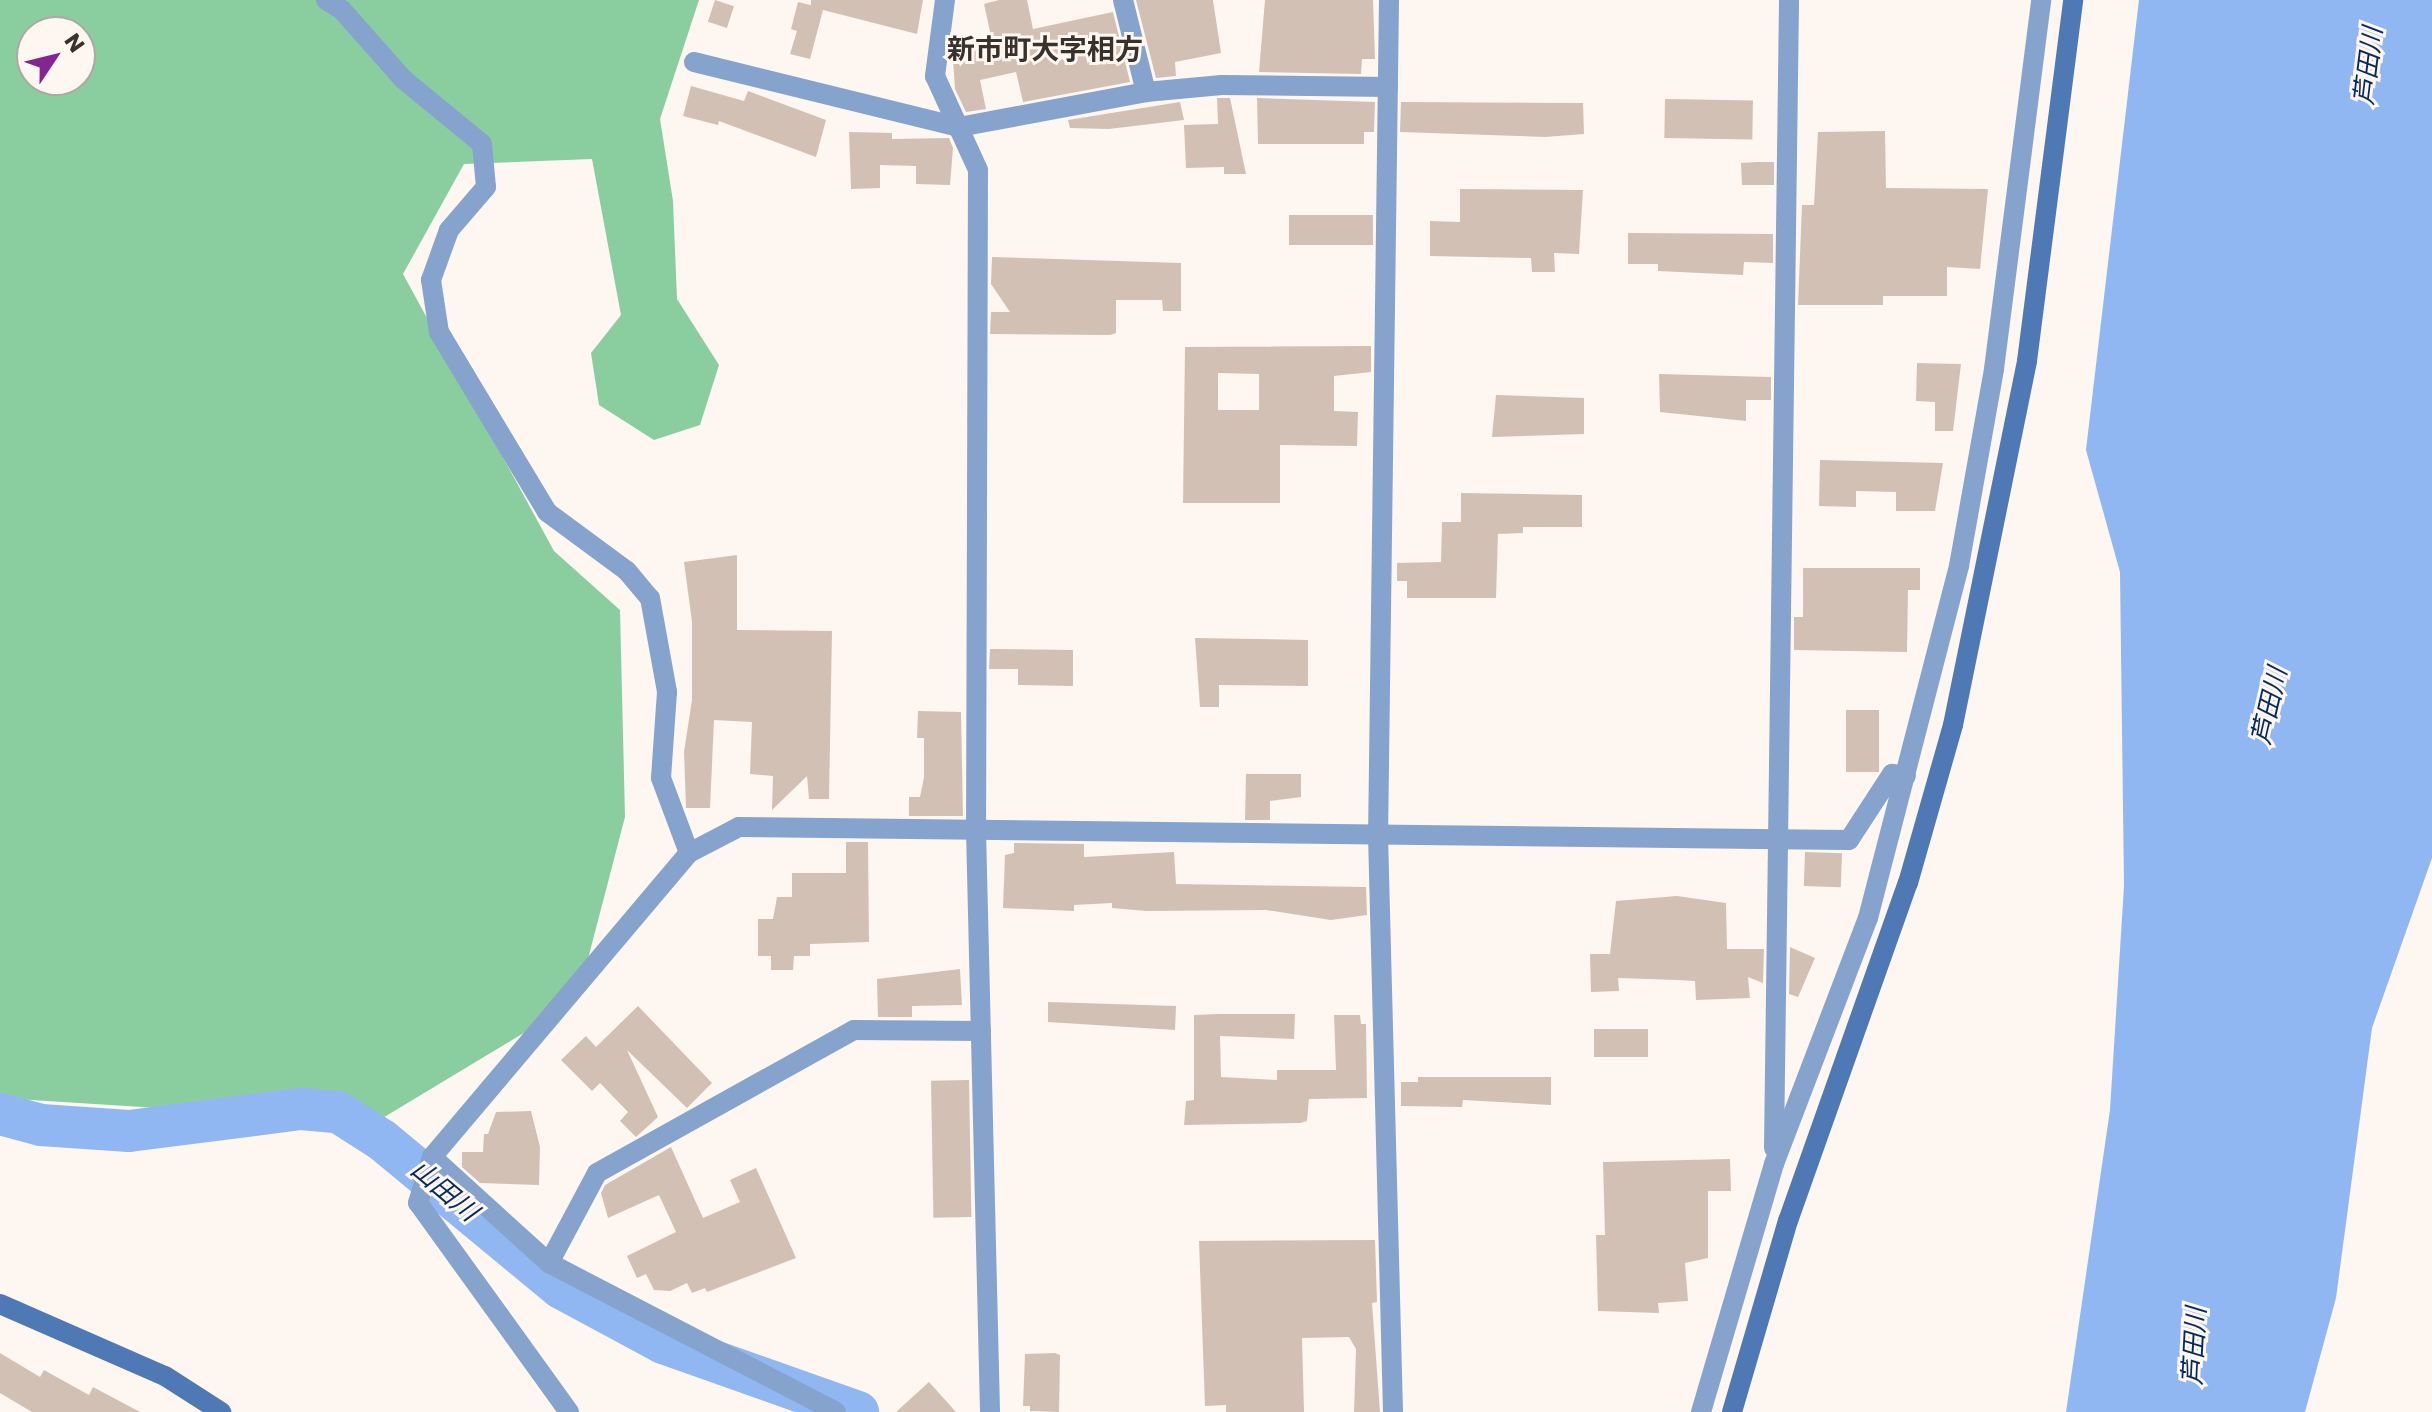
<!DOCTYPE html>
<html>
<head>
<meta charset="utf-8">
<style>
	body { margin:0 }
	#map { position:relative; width:2432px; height:1412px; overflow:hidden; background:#fdf6f1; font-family:Poppins,"Noto Sans JP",sans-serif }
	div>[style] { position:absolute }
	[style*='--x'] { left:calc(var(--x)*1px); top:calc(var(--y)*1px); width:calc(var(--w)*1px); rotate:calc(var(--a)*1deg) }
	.forest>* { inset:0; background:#8acea0 }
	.water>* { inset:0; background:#90b7f2 }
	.river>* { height:42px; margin:-21px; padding:0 21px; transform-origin:21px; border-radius:21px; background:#90b7f2 }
	.building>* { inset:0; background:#d3c0b5; transform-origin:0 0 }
	.street>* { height:20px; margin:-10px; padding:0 10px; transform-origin:10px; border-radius:10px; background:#85a3cd }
	.secondary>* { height:20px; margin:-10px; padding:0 10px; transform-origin:10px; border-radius:10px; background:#4e79b5 }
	span { translate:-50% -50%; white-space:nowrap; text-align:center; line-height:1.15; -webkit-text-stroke:6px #fdf6f1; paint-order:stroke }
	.water-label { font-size:26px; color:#072a5e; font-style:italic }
	.quarter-label { font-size:28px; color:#38312c; font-weight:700 }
	.north { position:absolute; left:16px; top:16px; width:80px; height:80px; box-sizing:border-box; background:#fdf6f1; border:2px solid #aea7a2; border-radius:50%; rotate:55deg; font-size:22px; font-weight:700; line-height:32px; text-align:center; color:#38312c }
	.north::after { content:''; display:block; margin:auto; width:28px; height:36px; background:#832692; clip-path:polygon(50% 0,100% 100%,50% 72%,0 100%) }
</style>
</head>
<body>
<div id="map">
	<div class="forest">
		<i style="clip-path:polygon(evenodd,0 0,699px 0,660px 119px,673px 201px,677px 299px,719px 365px,700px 425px,654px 440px,599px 405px,591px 353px,621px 315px,592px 159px,464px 164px,403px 274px,554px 551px,620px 610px,625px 817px,577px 1001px,376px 1122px,0 1098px,0 0,32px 32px,80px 32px,80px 80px,32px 80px,32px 32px)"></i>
	</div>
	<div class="water">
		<i style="clip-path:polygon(2139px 0,2432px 0,2432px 858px,2372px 1028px,2336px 1298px,2305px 1412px,2066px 1412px,2110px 1110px,2124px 886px,2120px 572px,2086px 450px)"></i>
	</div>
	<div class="river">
		<i style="--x:0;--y:1114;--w:42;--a:15"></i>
		<i style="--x:41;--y:1125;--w:88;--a:3.9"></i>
		<i style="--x:129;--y:1131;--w:173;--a:-7.3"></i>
		<i style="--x:301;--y:1109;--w:37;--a:5"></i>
		<i style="--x:338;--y:1112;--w:52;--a:32.5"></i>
		<i style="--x:382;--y:1140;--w:232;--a:39.6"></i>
		<i style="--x:561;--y:1288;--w:116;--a:28.3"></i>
		<i style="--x:663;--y:1343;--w:207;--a:19.5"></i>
	</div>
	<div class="building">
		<i style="left:715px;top:0;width:20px;height:23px;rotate:18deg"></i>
		<i style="clip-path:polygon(811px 0,923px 0,917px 34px,823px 10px,810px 59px,790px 54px,797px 31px,791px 29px,798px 2px,811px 5px)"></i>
		<i style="clip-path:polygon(999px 0,1027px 0,1033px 29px,1113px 12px,1130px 82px,1023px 102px,1016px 72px,980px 80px,986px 109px,966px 112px,955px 89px,952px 44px,991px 36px,984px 4px)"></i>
		<i style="clip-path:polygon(1136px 0,1213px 0,1221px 53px,1175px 62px,1176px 76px,1156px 78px)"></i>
		<i style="clip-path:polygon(1265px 0,1373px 0,1375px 59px,1362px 59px,1361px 74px,1259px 72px)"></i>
		<i style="clip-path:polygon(691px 86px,744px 101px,748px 91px,826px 120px,816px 157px,719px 121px,718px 125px,683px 116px)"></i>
		<i style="clip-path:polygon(1217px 98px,1230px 98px,1246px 174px,1224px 174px,1224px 167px,1186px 168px,1184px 125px,1218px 124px)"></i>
		<i style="clip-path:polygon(1257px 98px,1375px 102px,1374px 132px,1364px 132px,1364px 144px,1258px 144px)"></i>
		<i style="left:1665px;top:99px;width:88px;height:39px;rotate:1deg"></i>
		<i style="clip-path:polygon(1180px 102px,1184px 120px,1109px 129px,1070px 128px,1068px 120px)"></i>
		<i style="clip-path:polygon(1401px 102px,1583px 103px,1584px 134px,1545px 137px,1400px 132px)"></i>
		<i style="clip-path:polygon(1885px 131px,1886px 188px,1988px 189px,1980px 269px,1947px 267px,1947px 296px,1883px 296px,1883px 305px,1798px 305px,1802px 205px,1814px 205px,1818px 132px)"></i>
		<i style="clip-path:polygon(849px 132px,892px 133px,892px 139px,949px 138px,953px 148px,950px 185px,916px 184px,916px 166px,880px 165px,880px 188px,851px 189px)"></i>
		<i style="clip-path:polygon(1757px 162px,1774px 162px,1774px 185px,1742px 185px,1741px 163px)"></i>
		<i style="clip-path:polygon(1460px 189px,1583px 190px,1579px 254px,1554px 253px,1555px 272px,1532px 272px,1531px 258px,1430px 256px,1430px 221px,1460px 222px)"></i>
		<i style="left:1289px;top:215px;width:84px;height:30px"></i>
		<i style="clip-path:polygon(1628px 233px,1773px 234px,1773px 263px,1744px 262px,1743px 275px,1658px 271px,1658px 264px,1628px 264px)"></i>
		<i style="clip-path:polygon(992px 257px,1181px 263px,1181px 311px,1163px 311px,1162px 300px,1116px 300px,1116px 333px,1110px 335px,990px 334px,991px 312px,1010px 312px,991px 284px)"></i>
		<i style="clip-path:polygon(evenodd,1371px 346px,1371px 372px,1334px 376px,1334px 411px,1358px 412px,1357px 446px,1280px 445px,1280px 503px,1183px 503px,1185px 347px,1371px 346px,1218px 373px,1259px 374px,1259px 410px,1218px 410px,1218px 373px)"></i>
		<i style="clip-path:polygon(1917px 363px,1961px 364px,1953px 431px,1935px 431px,1935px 402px,1916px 401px)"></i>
		<i style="clip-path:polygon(1659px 374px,1771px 377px,1771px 400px,1746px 400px,1746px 421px,1660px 412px)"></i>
		<i style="clip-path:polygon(1496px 395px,1584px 398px,1584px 434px,1492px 437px)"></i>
		<i style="clip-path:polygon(1820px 460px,1943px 463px,1935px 511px,1896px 511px,1896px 492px,1856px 491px,1856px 507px,1819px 506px)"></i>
		<i style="clip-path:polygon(1461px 493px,1582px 495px,1582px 527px,1523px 527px,1523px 533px,1498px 534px,1496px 598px,1407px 598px,1407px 581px,1397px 581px,1397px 563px,1441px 562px,1442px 522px,1461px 522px)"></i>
		<i style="clip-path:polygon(737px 555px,737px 630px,832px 631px,829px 799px,809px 799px,807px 776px,772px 810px,773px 776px,750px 774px,752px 722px,714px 720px,710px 808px,686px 808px,684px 752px,692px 700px,692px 622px,684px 562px)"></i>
		<i style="clip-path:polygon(1803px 568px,1920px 568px,1920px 590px,1908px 590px,1907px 652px,1794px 650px,1794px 617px,1803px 617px)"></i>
		<i style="clip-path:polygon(1195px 638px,1308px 640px,1308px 686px,1219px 685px,1219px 707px,1200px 707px)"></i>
		<i style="clip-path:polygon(990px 649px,1073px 650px,1073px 686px,1018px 685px,1018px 669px,989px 669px)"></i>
		<i style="left:1846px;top:710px;width:33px;height:62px"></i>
		<i style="clip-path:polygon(918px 711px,961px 712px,963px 816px,909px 816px,909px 797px,920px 797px,924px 777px,924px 738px,917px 738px)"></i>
		<i style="clip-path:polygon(1246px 774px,1301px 774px,1301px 797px,1270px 801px,1270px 820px,1245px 820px)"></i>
		<i style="clip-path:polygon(846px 842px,868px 842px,869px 942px,810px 944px,810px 956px,794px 956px,793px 970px,771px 970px,771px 956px,758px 956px,758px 919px,773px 919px,777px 897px,792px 897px,792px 873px,846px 873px)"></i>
		<i style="clip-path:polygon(1014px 843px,1084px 844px,1084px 857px,1174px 852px,1176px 884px,1366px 887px,1367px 915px,1331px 920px,1266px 910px,1146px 911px,1112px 908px,1112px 903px,1074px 905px,1074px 911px,1003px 908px,1005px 855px,1014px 853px)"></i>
		<i style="left:1805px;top:852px;width:37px;height:34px;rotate:2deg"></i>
		<i style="clip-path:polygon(1677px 896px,1726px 903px,1727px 949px,1764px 949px,1763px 983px,1748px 977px,1750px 998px,1696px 1000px,1695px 981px,1677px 980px,1618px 978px,1619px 991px,1591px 992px,1590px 954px,1610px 954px,1616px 901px)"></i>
		<i style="clip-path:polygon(1790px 947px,1815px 958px,1798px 997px,1789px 994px)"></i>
		<i style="clip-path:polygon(960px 969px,962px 1005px,912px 1006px,912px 1017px,878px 1017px,877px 979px)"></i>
		<i style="clip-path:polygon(1048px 1002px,1176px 1006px,1175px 1030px,1048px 1022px)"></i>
		<i style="clip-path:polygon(638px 1006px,712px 1083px,687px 1108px,627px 1050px,658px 1117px,636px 1137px,620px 1121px,628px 1112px,600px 1083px,592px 1091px,561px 1060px,586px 1036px,596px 1047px)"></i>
		<i style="clip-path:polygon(1219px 1014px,1295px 1014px,1294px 1039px,1220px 1036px,1221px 1077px,1277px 1080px,1277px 1070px,1336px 1070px,1334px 1015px,1360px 1015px,1361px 1024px,1366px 1024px,1367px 1098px,1309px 1099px,1307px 1121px,1300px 1123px,1184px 1125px,1186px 1101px,1194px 1100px,1194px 1015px)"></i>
		<i style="left:1648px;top:1029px;width:28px;height:54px;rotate:90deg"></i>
		<i style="clip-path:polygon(1418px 1077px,1551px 1077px,1551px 1105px,1463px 1100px,1462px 1107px,1401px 1106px,1401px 1082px,1418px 1082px)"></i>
		<i style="left:969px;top:1080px;width:137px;height:38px;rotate:89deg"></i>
		<i style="clip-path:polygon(531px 1111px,540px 1147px,539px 1185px,480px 1183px,462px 1167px,462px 1152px,483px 1152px,484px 1134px,488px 1134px,496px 1112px)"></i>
		<i style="clip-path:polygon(671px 1147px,703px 1218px,740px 1202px,730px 1180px,756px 1168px,796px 1258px,707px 1292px,705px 1288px,692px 1293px,687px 1283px,670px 1291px,654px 1290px,646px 1274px,637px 1278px,627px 1256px,676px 1232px,659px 1195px,608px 1218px,601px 1193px,605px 1185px)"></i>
		<i style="clip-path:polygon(1730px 1159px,1731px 1191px,1708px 1191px,1708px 1258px,1685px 1263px,1688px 1301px,1658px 1303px,1659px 1313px,1598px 1311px,1596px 1235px,1605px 1235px,1603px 1162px)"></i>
		<i style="clip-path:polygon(1375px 1240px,1377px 1302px,1372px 1303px,1380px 1412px,1354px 1412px,1356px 1349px,1349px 1337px,1302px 1338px,1304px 1412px,1226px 1412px,1226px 1405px,1205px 1406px,1199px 1241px)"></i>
		<i style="clip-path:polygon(0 1353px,40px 1377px,44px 1370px,89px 1395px,93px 1387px,140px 1412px,32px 1412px,0 1393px)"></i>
		<i style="clip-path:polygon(1055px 1353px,1060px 1355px,1059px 1412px,1030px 1411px,1030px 1406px,1023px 1406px,1025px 1354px)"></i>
		<i style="clip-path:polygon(929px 1382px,956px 1412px,896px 1412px)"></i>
	</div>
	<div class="street">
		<i style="--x:326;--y:0;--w:19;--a:32"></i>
		<i style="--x:342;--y:10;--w:92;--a:48.5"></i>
		<i style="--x:403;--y:79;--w:102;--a:39.4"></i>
		<i style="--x:482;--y:144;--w:43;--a:84.7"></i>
		<i style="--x:486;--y:187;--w:57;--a:130.7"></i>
		<i style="--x:449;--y:230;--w:53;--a:109.8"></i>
		<i style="--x:431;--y:280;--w:53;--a:81.3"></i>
		<i style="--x:439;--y:332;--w:210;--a:59"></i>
		<i style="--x:547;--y:512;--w:99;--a:36.4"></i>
		<i style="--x:627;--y:571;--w:35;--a:50"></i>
		<i style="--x:650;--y:598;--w:96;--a:79.7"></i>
		<i style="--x:667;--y:692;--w:86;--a:94"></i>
		<i style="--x:661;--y:778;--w:80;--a:69.5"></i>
		<i style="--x:945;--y:0;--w:77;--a:97.5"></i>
		<i style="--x:935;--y:76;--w:103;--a:65.4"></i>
		<i style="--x:978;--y:170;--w:660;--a:90.17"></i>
		<i style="--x:976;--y:830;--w:582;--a:88.62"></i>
		<i style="--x:1123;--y:0;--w:95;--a:76"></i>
		<i style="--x:1389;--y:0;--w:835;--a:90.75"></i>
		<i style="--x:1378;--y:835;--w:577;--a:88.51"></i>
		<i style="--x:694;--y:62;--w:273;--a:13.8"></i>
		<i style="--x:959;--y:127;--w:190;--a:-10.6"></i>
		<i style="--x:1146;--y:92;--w:76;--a:-5.3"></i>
		<i style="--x:1222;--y:85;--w:166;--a:0.7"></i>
		<i style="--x:1774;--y:1148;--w:1148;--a:-89.25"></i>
		<i style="--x:432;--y:1157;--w:158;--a:42.2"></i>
		<i style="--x:549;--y:1263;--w:323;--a:27.4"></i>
		<i style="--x:549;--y:1263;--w:102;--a:-61.9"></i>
		<i style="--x:597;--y:1173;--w:294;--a:-29.1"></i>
		<i style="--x:854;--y:1030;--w:127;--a:0.5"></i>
		<i style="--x:569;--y:1412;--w:258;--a:-125.8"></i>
		<i style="--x:418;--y:1203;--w:48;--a:-73.1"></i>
		<i style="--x:432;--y:1157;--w:398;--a:-49.8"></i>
		<i style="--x:689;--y:853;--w:56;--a:-27.5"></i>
		<i style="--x:739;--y:827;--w:1110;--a:0.67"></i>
		<i style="--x:1849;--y:840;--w:79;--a:-56.9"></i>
		<i style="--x:1892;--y:774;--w:14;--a:8"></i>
		<i style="--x:1701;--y:1412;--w:259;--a:-73.6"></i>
		<i style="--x:1774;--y:1164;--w:263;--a:-69.1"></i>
		<i style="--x:1868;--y:918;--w:364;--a:-75.5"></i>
		<i style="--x:1959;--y:566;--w:200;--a:-79.9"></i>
		<i style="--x:1994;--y:369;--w:372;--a:-82.7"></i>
	</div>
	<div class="secondary">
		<i style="--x:0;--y:1304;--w:180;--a:23.6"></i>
		<i style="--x:165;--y:1376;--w:67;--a:32.7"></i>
		<i style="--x:1732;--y:1412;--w:199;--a:-73.7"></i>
		<i style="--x:1788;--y:1221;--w:359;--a:-70.5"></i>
		<i style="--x:1908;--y:883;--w:164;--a:-74.1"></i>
		<i style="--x:1953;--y:725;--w:371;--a:-78.5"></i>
		<i style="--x:2027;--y:361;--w:364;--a:-82.7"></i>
	</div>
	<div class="water-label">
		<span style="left:2369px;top:66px;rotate:-83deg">芦田川</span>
		<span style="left:2270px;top:706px;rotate:-77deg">芦田川</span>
		<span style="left:444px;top:1191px;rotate:40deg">山田川</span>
		<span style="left:2195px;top:1346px;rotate:-87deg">芦田川</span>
	</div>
	<div class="quarter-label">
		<span style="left:1045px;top:50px">新市町大字相方</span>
	</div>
	<div class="north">N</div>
</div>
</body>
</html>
